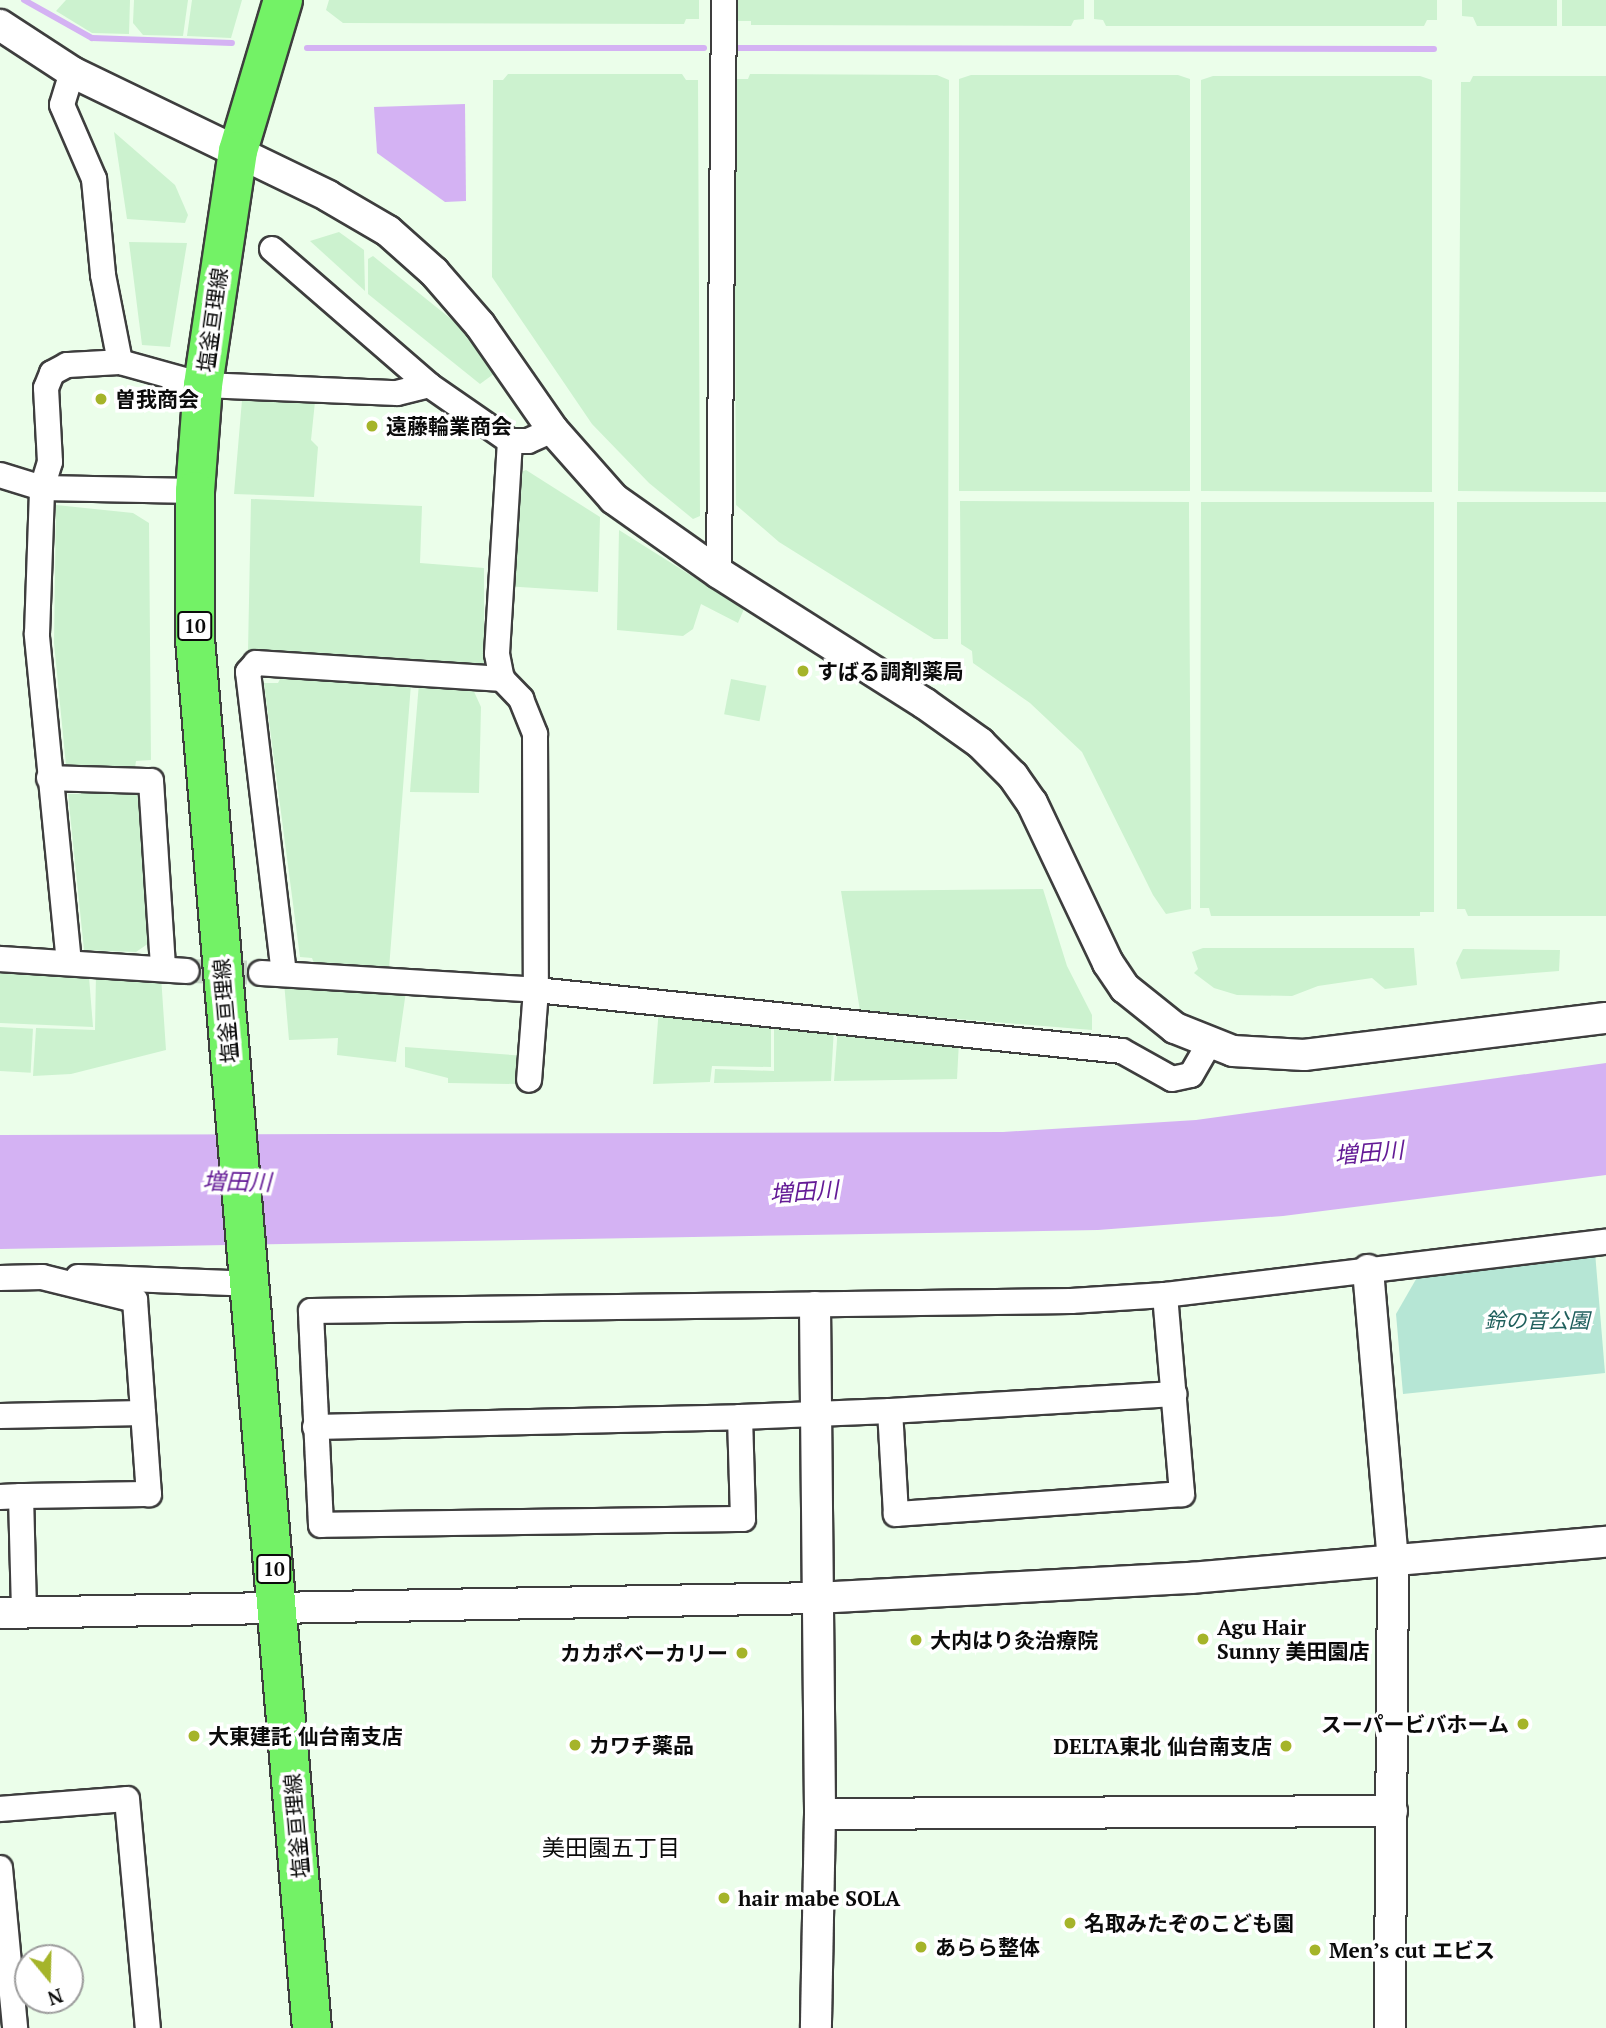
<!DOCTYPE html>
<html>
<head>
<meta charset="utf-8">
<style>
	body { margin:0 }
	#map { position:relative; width:1606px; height:2028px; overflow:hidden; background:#ebfeea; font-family:"PT Serif","Noto Sans JP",serif }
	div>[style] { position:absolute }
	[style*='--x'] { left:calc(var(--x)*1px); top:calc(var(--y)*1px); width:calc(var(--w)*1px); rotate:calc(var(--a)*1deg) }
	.farmland>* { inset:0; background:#ccf2cf; transform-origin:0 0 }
	.green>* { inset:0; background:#b6e6d5 }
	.water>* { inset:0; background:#d4b2f3 }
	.stream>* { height:6px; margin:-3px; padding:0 3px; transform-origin:3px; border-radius:3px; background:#d4b2f3 }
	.minor-tunnel>* { height:24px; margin-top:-12px; transform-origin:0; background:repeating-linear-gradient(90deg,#c9dac9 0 24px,transparent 0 36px) }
	.roads { filter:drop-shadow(2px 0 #3e3e3e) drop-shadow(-2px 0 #3e3e3e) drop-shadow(0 2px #3e3e3e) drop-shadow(0 -2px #3e3e3e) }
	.minor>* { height:24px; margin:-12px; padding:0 12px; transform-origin:12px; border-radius:12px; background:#fff }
	.tertiary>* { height:30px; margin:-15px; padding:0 15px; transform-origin:15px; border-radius:15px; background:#fff }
	.primary>* { height:38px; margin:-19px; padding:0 19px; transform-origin:19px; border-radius:19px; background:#73f266 }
	.dots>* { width:19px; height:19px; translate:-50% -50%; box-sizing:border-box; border:4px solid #fff; border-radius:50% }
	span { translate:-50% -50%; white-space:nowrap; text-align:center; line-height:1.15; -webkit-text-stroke:7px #fff; paint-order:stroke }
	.shield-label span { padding:2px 5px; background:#fff; border:2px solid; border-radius:5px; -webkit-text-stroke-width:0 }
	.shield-label { font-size:19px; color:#0b0b0b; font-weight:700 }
	.street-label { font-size:21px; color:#0b0b0b }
	.poi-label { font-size:21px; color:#0b0b0b; font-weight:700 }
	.left { translate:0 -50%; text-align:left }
	.right { translate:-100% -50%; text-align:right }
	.park-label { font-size:21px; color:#1f5f5c; font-style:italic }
	.water-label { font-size:23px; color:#641b96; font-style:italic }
	.neighbourhood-label { font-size:23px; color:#0b0b0b }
	.north { position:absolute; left:14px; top:1944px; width:70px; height:70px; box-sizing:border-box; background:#fff; border:2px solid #9d9d9d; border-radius:50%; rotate:161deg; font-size:19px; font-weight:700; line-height:28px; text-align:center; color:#0b0b0b }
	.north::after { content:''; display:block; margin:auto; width:24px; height:32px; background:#a5b42a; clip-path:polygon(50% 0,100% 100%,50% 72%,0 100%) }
</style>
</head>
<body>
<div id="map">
	<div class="farmland">
		<i style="clip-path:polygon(66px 0,130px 0,129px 34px,92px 33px,56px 11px)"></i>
		<i style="clip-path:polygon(134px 0,188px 0,183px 36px,143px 35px,133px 23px)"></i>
		<i style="clip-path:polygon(192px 0,242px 0,231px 38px,187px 36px)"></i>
		<i style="clip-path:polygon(329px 0,699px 0,699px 19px,686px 19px,684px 24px,343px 23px,326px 10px)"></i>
		<i style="clip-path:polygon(737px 0,1084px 0,1084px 19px,1074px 20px,1071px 26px,751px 25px,751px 21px,737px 21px)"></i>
		<i style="clip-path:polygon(1094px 0,1437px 0,1437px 20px,1427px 20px,1424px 26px,1106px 26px,1103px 20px,1094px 19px)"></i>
		<i style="clip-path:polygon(1462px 0,1557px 0,1557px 26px,1477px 26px,1473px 17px,1462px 16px)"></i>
		<i style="left:1562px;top:0;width:44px;height:26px"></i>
		<i style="clip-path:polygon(508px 74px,682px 74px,686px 80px,698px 80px,700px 516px,693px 519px,649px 483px,592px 424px,492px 277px,493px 80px,503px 80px)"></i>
		<i style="clip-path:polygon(750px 74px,937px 75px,949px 80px,948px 639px,934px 639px,779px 542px,736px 505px,734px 79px,748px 79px)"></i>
		<i style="clip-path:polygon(971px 75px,1178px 75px,1190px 79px,1190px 491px,959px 491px,959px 79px)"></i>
		<i style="clip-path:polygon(1213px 76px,1420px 76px,1432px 80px,1432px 492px,1201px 491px,1201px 80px)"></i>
		<i style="clip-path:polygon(1473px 76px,1606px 76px,1606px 492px,1458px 491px,1461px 82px,1470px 82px)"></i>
		<i style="clip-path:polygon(114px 132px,175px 185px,188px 215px,185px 223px,127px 219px)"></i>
		<i style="clip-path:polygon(339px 232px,364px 250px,365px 291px,310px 241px)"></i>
		<i style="clip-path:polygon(129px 242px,187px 243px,170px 347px,142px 345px)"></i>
		<i style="clip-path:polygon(373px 256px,456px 323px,495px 373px,480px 384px,368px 294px,368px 259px)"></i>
		<i style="clip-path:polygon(316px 392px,311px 440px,318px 447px,314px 497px,234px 494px,242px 400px,246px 393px)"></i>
		<i style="clip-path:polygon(526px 470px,600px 517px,598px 592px,506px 586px,518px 473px)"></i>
		<i style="clip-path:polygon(251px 499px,422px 506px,420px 563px,484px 568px,484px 666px,248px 652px)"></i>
		<i style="clip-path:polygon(960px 501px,1189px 502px,1191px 909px,1166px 914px,1153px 895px,1082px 752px,1030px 703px,973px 663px,972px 651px,961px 644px)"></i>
		<i style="clip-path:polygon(1201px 502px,1434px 502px,1434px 912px,1420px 912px,1420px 916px,1211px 916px,1209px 908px,1200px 908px)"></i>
		<i style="clip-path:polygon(1457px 502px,1606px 502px,1606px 916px,1468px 916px,1465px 909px,1457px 909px)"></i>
		<i style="clip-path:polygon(56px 505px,133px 513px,149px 523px,151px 760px,136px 761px,135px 768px,66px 765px,54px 643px)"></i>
		<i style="clip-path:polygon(619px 530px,744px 609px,738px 623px,701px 604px,693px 629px,683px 636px,617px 630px)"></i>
		<i style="clip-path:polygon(281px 677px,411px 684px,389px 969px,315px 966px,312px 958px,300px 957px,264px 683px,278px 683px)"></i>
		<i style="left:731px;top:679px;width:36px;height:36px;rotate:11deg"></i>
		<i style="clip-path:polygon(419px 683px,471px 685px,481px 707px,479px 793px,410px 792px)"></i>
		<i style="clip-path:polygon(81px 785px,140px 786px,149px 943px,136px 952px,84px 950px,68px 794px,81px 794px)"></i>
		<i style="clip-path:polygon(1043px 889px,1067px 966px,1092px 1015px,1092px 1030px,860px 1011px,841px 891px)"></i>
		<i style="clip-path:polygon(1203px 948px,1414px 948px,1417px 985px,1385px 989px,1372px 978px,1318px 986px,1292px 996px,1237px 995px,1214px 988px,1194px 973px,1198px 969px,1192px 952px)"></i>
		<i style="clip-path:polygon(1463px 949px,1560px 950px,1559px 971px,1461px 979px,1456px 963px)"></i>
		<i style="clip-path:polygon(0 970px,89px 977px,93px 1027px,0 1023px)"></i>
		<i style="clip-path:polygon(96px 973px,161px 976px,166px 1050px,71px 1074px,33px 1076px,36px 1028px,95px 1030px)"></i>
		<i style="clip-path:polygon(284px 982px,406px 991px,396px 1062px,337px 1055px,338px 1038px,289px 1040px)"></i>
		<i style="clip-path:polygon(659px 1008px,771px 1020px,771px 1067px,712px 1066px,710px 1082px,653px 1084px)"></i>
		<i style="clip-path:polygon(774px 1020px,834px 1027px,831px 1081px,714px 1083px,715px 1069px,774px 1071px)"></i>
		<i style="left:0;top:1027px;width:33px;height:44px;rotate:3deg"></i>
		<i style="clip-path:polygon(838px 1027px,959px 1041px,957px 1079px,834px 1081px)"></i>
		<i style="clip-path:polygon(405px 1047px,526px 1056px,524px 1078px,517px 1084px,448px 1083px,448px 1078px,405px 1067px)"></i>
	</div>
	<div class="green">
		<i style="clip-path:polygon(1595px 1252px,1605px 1373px,1403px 1394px,1396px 1314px,1419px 1274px)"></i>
	</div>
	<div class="water">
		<i style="clip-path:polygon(465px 104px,466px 201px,445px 202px,377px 153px,374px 107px)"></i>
		<i style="clip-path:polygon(1606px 1063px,1606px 1175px,1283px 1216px,1098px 1230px,0 1249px,0 1135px,1003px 1132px,1196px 1120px)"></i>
	</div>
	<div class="stream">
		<i style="--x:24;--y:0;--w:78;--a:29.2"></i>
		<i style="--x:92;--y:38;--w:140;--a:2"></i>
		<i style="--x:307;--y:48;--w:397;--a:0"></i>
		<i style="--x:738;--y:48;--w:696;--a:0.08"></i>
	</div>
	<div class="minor-tunnel">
		<i style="--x:187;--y:971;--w:74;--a:1.5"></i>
	</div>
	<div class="roads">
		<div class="minor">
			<i style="--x:72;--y:72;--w:34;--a:107"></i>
			<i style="--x:62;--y:105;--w:81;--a:66.6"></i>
			<i style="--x:94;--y:179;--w:96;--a:84.6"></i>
			<i style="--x:103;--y:275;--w:89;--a:78.9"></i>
			<i style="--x:120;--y:362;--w:86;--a:15.5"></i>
			<i style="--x:203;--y:385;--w:194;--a:2.4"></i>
			<i style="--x:397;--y:393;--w:33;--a:-14"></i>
			<i style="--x:272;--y:249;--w:208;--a:40.9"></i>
			<i style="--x:429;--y:385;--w:98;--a:34.7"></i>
			<i style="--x:510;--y:441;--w:18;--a:0"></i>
			<i style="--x:528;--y:441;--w:27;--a:-24"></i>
			<i style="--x:510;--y:441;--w:213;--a:93.5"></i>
			<i style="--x:497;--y:654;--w:25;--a:79"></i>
			<i style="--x:502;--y:679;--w:28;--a:46"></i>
			<i style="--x:521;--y:699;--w:38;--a:68"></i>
			<i style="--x:535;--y:734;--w:256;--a:89.8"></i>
			<i style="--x:536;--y:990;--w:90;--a:94.4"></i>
			<i style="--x:0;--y:475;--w:44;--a:17.2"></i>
			<i style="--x:42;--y:488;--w:153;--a:1.1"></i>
			<i style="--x:719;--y:573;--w:573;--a:-89.5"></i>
			<i style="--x:49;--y:778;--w:102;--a:1.7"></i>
			<i style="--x:151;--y:781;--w:188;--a:86.3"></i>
			<i style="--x:0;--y:959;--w:187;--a:3.7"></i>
			<i style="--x:69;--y:963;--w:331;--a:-95.6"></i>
			<i style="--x:37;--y:634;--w:146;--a:-88"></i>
			<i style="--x:42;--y:488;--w:27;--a:-73"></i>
			<i style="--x:50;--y:462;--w:74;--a:-93.1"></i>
			<i style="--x:46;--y:388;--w:16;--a:-68"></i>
			<i style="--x:52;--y:373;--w:17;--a:-28"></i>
			<i style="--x:67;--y:365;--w:53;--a:-3.2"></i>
			<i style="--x:261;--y:973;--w:276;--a:3.5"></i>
			<i style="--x:536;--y:990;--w:589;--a:5.94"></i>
			<i style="--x:1122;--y:1051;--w:57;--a:29.2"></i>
			<i style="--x:1172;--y:1079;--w:19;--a:-12"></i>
			<i style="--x:1191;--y:1075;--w:36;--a:-60"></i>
			<i style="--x:284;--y:974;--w:304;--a:-96.8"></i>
			<i style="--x:248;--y:672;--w:12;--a:-48"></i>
			<i style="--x:256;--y:663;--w:247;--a:3.7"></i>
			<i style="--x:78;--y:1277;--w:171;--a:2.3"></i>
			<i style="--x:0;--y:1278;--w:42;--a:-1.4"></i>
			<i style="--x:42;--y:1277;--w:96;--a:13.9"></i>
			<i style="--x:135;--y:1300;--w:195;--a:85.9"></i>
			<i style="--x:149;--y:1494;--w:128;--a:179.1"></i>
			<i style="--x:21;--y:1496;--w:117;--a:88.5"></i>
			<i style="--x:1165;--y:1295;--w:200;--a:85.1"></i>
			<i style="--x:1182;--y:1494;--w:287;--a:176"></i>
			<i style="--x:896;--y:1514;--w:103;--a:-93.3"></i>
			<i style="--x:890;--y:1411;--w:150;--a:177.7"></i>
			<i style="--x:740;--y:1417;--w:102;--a:88.3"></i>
			<i style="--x:743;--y:1519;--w:422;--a:179.2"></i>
			<i style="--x:321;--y:1525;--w:214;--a:-92.7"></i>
			<i style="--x:311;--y:1311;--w:760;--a:-0.75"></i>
			<i style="--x:1071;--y:1301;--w:94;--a:-3.7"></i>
			<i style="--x:1165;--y:1295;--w:444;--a:-6.9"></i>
			<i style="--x:890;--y:1411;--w:285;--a:-3.4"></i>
			<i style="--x:0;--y:1416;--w:143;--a:-1.2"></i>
			<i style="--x:315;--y:1427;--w:425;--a:-1.3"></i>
			<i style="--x:0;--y:1497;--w:21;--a:-3"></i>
			<i style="--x:0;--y:1809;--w:127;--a:-4.5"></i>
			<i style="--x:127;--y:1799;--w:230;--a:84.8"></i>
			<i style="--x:0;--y:1868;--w:161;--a:84.6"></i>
		</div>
		<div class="tertiary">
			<i style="--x:0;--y:25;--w:86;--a:33.1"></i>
			<i style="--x:72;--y:72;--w:284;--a:25.8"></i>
			<i style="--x:328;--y:196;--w:69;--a:30.3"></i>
			<i style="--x:388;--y:231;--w:62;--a:41.7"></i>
			<i style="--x:434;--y:272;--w:70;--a:49"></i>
			<i style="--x:480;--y:325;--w:128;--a:55.2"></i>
			<i style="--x:553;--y:430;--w:92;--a:48.5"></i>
			<i style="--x:614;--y:499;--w:128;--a:35.2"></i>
			<i style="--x:719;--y:573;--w:243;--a:32.4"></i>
			<i style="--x:924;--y:703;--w:69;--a:35.5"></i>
			<i style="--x:980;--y:743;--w:47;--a:45"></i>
			<i style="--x:1013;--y:776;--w:33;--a:55"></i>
			<i style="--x:1032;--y:803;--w:177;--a:64.6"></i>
			<i style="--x:1108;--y:963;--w:30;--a:56"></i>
			<i style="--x:1125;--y:988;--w:64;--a:38.7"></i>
			<i style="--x:1175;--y:1028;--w:62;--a:21.6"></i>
			<i style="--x:1233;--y:1051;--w:71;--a:3.2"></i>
			<i style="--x:1304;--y:1055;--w:304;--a:-7"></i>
			<i style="--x:1368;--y:1270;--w:292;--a:85.1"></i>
			<i style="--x:1393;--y:1561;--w:467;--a:90.4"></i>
			<i style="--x:815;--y:1307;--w:507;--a:89.43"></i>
			<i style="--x:820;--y:1814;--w:214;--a:91.1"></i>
			<i style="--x:0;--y:1613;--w:817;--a:-1.05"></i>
			<i style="--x:817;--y:1598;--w:375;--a:-3.1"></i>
			<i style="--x:1191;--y:1578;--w:417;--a:-5"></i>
			<i style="--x:820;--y:1814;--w:572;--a:-0.3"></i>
		</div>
		<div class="primary">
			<i style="--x:283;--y:0;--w:158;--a:106.6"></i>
			<i style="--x:238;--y:151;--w:237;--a:98.5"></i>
			<i style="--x:203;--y:385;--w:106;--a:94.3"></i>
			<i style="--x:195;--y:491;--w:148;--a:90"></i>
			<i style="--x:195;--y:639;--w:1394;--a:85.19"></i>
		</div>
	</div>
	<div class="dots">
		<i style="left:101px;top:399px;background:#a5b42a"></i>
		<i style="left:372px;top:426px;background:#a5b42a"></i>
		<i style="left:803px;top:671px;background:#a5b42a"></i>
		<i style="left:1203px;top:1639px;background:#a5b42a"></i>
		<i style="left:916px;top:1640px;background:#a5b42a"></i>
		<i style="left:742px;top:1653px;background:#a5b42a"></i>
		<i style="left:1523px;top:1724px;background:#a5b42a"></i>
		<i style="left:194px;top:1736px;background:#a5b42a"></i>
		<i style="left:575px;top:1745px;background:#a5b42a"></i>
		<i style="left:1286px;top:1746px;background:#a5b42a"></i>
		<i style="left:724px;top:1898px;background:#a5b42a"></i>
		<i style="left:1070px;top:1923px;background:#a5b42a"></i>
		<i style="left:921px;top:1947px;background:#a5b42a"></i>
		<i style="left:1315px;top:1950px;background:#a5b42a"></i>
	</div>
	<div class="shield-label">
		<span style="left:195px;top:626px">10</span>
		<span style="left:274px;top:1569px">10</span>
	</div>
	<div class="street-label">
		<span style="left:212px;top:320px;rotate:-82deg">塩釜亘理線</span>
		<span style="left:225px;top:1011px;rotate:-95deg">塩釜亘理線</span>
		<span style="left:296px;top:1826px;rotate:-95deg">塩釜亘理線</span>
	</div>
	<div class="poi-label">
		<span class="left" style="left:115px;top:399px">曽我商会</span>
		<span class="left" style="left:386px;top:426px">遠藤輪業商会</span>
		<span class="left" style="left:817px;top:671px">すばる調剤薬局</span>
		<span class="left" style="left:1217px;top:1639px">Agu Hair<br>Sunny 美田園店</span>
		<span class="left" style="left:930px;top:1640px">大内はり灸治療院</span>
		<span class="right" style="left:728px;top:1653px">カカポベーカリー</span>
		<span class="right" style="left:1509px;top:1724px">スーパービバホーム</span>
		<span class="left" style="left:208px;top:1736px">大東建託 仙台南支店</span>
		<span class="left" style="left:589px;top:1745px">カワチ薬品</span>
		<span class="right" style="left:1272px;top:1746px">DELTA東北 仙台南支店</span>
		<span class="left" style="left:738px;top:1898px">hair mabe SOLA</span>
		<span class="left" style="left:1084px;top:1923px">名取みたぞのこども園</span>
		<span class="left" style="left:935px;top:1947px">あらら整体</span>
		<span class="left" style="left:1329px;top:1950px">Men’s cut エビス</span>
	</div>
	<div class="park-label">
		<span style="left:1537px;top:1320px">鈴の音公園</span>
	</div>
	<div class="water-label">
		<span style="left:1369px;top:1153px;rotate:-5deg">増田川</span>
		<span style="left:237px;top:1182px;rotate:1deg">増田川</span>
		<span style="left:804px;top:1192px;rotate:-4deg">増田川</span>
	</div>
	<div class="neighbourhood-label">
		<span style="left:611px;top:1848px">美田園五丁目</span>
	</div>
	<div class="north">N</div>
</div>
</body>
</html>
